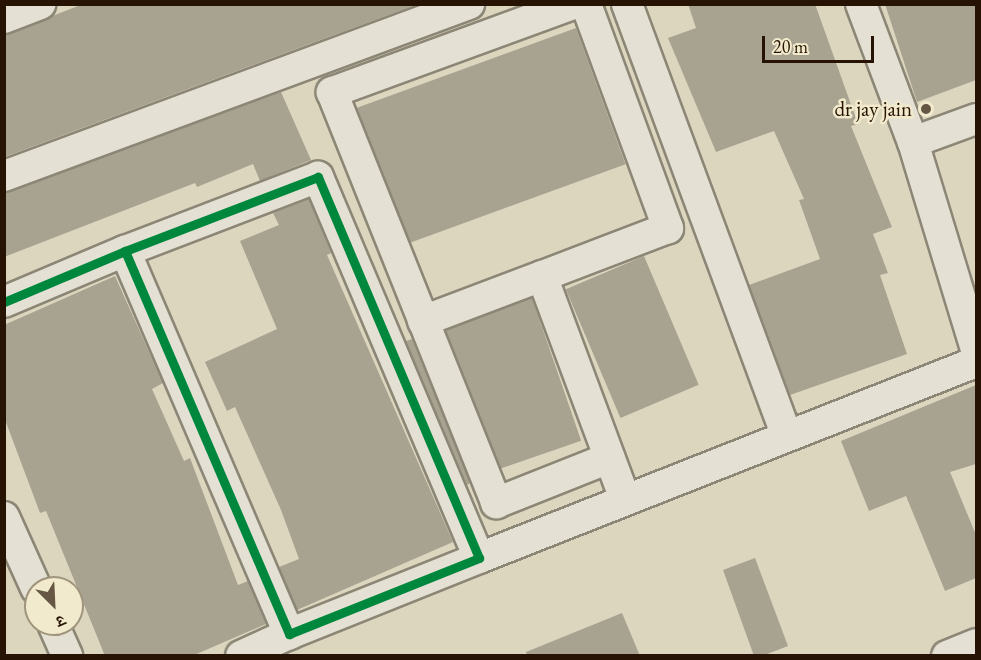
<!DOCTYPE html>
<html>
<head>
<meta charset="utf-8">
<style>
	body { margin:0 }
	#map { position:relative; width:981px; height:660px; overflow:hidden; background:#ddd6be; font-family:"EB Garamond","Noto Serif Devanagari",serif }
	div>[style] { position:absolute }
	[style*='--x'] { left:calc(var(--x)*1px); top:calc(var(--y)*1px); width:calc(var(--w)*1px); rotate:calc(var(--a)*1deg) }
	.building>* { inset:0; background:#a8a291; transform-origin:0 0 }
	.roads { filter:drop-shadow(2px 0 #8c8676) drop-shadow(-2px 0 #8c8676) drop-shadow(0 2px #8c8676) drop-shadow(0 -2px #8c8676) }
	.minor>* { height:30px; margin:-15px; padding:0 15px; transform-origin:15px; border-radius:15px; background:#e4e1d4 }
	.cycleway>* { height:9px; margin:-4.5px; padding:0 4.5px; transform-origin:4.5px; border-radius:4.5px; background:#00873e }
	.dots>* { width:16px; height:16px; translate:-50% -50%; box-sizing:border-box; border:3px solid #f1eacc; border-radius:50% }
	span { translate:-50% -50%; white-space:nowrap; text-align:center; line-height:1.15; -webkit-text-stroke:5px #f1eacc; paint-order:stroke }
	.poi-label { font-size:21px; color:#261303 }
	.right { translate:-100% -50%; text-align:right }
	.frame { position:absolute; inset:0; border:6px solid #261303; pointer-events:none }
	.north { position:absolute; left:24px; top:576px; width:60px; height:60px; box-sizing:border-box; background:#f1eacc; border:2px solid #a0947c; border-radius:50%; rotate:156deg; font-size:16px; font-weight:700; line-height:24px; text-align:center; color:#261303 }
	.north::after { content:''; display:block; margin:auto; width:21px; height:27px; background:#665744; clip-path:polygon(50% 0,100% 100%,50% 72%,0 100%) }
	.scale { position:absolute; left:762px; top:36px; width:112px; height:27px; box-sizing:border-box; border:3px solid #261303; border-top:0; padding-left:8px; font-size:18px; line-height:21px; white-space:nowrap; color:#261303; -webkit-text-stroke:4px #f1eacc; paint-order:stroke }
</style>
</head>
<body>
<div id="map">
	<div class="building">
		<i style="clip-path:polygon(83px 4px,418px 4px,4px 157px,4px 35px)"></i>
		<i style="clip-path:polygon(688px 4px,815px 4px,858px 124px,851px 126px,892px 227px,873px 234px,888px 273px,880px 275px,907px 354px,790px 395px,749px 285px,820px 259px,799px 200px,804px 199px,774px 131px,716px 152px,668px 38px,696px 28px)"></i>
		<i style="clip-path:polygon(885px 4px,976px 4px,976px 80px,917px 102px)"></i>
		<i style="left:576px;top:28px;width:145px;height:233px;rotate:70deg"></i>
		<i style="clip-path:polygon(281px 92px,311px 160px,260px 181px,253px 164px,197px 187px,195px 183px,4px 257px,4px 193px)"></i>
		<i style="clip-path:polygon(309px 199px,331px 253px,327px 255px,453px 542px,297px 610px,279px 567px,299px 559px,281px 510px,235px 407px,227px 411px,205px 362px,277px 329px,240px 241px,279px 225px,273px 213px)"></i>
		<i style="left:644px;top:256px;width:140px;height:85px;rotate:67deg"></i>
		<i style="clip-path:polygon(115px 276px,163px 383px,152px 389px,184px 461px,190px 458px,238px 585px,248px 581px,266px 624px,192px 656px,105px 656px,46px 511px,40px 513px,4px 417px,4px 325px)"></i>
		<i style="left:532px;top:298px;width:151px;height:92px;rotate:71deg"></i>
		<i style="clip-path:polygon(412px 339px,470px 483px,467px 485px,406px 341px)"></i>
		<i style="clip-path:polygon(976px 385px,976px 464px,950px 472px,976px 535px,976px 578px,945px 591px,906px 496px,869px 511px,841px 441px)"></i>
		<i style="clip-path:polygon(755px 558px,788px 646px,762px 656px,754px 656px,723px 570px)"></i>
		<i style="clip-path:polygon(622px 613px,640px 656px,527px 656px,526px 652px)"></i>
	</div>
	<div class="roads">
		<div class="minor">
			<i style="--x:573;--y:4;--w:257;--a:159.9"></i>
			<i style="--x:332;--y:92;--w:443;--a:68.2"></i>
			<i style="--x:496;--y:503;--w:122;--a:-21.7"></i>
			<i style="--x:586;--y:4;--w:239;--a:69.9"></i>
			<i style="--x:668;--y:228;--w:135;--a:159.1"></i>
			<i style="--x:542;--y:276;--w:238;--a:69.6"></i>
			<i style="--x:627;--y:4;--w:458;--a:69.7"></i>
			<i style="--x:861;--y:4;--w:147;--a:69.4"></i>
			<i style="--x:4;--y:18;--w:39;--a:-21"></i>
			<i style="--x:976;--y:119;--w:67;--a:159.9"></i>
			<i style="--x:913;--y:142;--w:217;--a:73.1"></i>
			<i style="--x:4;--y:176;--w:496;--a:-20.3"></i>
			<i style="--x:4;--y:302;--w:131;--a:-22.9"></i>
			<i style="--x:125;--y:251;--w:417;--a:66.8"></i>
			<i style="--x:289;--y:634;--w:205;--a:-21.8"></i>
			<i style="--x:479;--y:558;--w:414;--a:-112.9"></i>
			<i style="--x:318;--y:177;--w:207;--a:159"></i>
			<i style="--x:423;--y:321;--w:127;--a:-20.7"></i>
			<i style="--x:4;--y:517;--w:78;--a:65.7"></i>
			<i style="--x:479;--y:558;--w:534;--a:-21.52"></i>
			<i style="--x:53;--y:624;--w:35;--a:66"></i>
			<i style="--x:241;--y:656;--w:53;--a:-24.6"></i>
			<i style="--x:947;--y:656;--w:31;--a:-22"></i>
		</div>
	</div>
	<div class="cycleway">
		<i style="--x:4;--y:302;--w:131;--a:-22.9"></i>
		<i style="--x:125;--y:251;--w:417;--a:66.8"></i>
		<i style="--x:289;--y:634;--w:205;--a:-21.8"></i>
		<i style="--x:479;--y:558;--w:414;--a:-112.9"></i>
		<i style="--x:318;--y:177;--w:207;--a:159"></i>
	</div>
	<div class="dots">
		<i style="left:926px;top:109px;background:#665744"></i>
	</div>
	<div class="poi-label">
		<span class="right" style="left:912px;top:109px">dr jay jain</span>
	</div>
	<div class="frame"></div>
	<div class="north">उ</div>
	<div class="scale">20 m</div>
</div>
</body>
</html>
